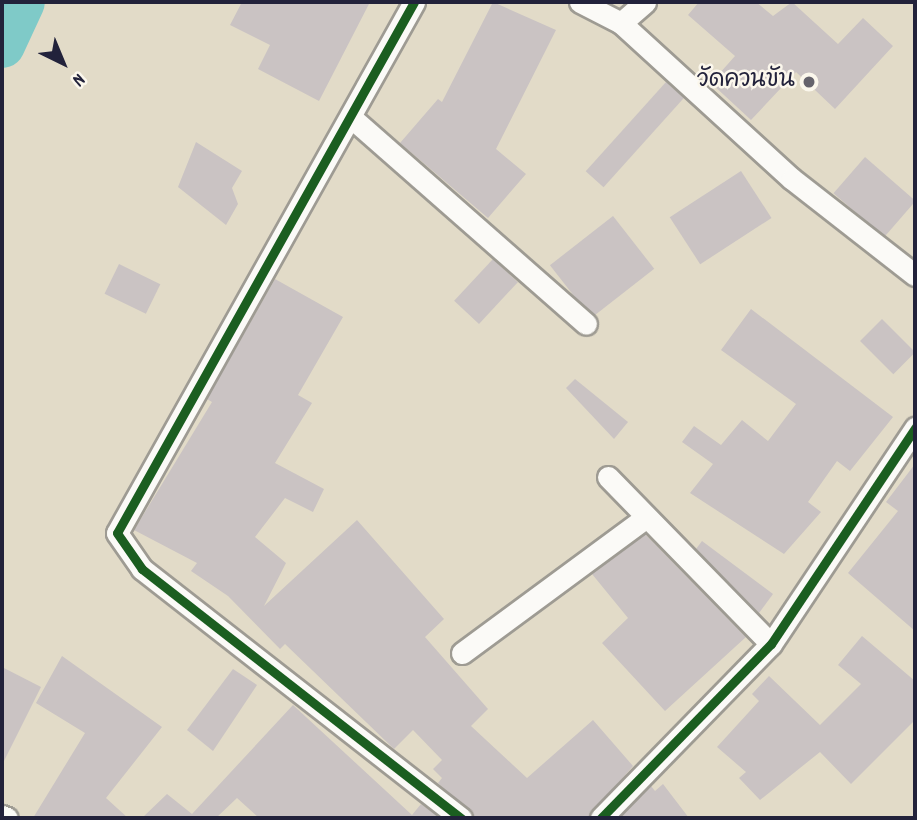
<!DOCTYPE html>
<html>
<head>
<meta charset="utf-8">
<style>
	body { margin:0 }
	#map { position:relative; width:917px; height:820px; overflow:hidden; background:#e2dbc8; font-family:Dekko,"Playpen Sans Thai",sans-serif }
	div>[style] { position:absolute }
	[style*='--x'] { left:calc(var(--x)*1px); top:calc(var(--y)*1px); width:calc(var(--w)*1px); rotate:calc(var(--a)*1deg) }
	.river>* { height:46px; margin:-23px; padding:0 23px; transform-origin:23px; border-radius:23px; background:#7fcac8 }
	.building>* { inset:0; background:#cac3c3; transform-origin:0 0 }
	.roads { filter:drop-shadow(2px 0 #9e9b93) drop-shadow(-2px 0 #9e9b93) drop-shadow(0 2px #9e9b93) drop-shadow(0 -2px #9e9b93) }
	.minor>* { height:21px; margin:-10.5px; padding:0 10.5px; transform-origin:10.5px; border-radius:10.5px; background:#fbfaf7 }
	.cycleway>* { height:9px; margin:-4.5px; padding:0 4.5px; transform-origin:4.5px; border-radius:4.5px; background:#1b5e20 }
	.dots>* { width:19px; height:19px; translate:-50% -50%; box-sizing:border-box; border:4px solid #fbf7ec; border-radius:50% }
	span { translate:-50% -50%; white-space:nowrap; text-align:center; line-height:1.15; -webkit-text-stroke:5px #fbf7ec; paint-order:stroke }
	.poi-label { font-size:23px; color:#22223b }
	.right { translate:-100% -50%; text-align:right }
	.frame { position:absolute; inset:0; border:4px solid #22223b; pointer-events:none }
	.north { position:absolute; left:28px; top:28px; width:70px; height:70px; -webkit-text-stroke:5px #fbf7ec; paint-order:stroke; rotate:137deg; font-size:19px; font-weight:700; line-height:28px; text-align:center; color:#22223b }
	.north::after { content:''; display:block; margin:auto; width:24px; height:32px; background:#22223b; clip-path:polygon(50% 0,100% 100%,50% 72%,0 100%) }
</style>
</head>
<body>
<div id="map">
	<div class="river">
		<i style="--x:2;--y:45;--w:47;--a:-65.1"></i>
	</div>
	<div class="building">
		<i style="clip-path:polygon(242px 2px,370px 2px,319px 101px,258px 69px,270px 45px,230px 25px)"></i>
		<i style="clip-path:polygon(493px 2px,556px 30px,496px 149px,526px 174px,488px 218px,400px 143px,438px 99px,442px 102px)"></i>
		<i style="clip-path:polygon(699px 2px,756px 2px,773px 16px,792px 2px,838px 44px,863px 18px,893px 46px,835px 109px,796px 72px,751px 120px,711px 83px,735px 56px,688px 15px)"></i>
		<i style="left:666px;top:82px;width:24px;height:120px;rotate:42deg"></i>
		<i style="clip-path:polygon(196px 142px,242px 171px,232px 188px,238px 204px,226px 225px,178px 187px)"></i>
		<i style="left:865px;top:157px;width:67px;height:48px;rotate:41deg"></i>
		<i style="left:741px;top:171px;width:56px;height:85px;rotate:57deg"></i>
		<i style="left:613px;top:216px;width:67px;height:80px;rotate:52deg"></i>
		<i style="left:493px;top:259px;width:34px;height:57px;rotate:43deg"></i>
		<i style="left:119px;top:264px;width:46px;height:33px;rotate:26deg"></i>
		<i style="clip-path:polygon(275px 279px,343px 317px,298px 395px,312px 403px,275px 463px,324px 489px,313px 512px,285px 498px,255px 537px,286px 563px,264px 606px,357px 520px,444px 619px,425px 637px,488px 709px,471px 726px,527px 778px,593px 720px,633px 766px,588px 818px,474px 818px,438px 783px,442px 778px,433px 769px,442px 760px,413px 730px,394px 749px,285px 644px,280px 649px,228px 596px,191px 571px,197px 563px,134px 530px,212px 402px,207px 399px)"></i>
		<i style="clip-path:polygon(751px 309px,893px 417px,850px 471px,837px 461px,808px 502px,821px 512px,784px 554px,690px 493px,713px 464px,682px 442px,694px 426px,721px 445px,742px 420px,768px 441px,796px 404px,721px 350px)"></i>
		<i style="left:882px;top:319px;width:47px;height:31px;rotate:45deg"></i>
		<i style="clip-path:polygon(575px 379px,628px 422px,614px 439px,566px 388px)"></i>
		<i style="clip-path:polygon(915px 464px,915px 631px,848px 573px,898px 511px,886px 502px)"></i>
		<i style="clip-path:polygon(645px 534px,746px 637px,665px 711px,602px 643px,628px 618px,592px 574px)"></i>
		<i style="clip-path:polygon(702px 541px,773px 594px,759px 613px,696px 549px)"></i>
		<i style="clip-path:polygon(862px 636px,915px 681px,915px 720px,851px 784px,820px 752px,760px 800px,739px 778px,746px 772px,717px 747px,759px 701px,752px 694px,769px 676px,820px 725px,861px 684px,838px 665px)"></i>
		<i style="clip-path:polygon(62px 656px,162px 727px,106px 798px,128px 818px,33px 818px,85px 733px,36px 703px)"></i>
		<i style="clip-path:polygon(2px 667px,41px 687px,2px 765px)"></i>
		<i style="clip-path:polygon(233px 669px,257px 685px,213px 751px,187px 730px)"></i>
		<i style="clip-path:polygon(293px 705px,412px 815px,421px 804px,440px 818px,259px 818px,237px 798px,216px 818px,142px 818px,167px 794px,192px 814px)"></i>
		<i style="clip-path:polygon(663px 784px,689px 818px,619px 818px,651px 786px,655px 791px)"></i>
	</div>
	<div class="roads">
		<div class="minor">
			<i style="--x:414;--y:2;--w:608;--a:119.22"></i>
			<i style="--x:117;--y:533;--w:44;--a:55.2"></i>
			<i style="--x:142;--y:569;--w:405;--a:38"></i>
			<i style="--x:580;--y:2;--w:46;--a:27.1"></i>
			<i style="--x:621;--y:23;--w:231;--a:42.4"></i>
			<i style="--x:792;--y:179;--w:156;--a:38"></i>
			<i style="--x:621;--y:23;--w:32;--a:-41"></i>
			<i style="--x:353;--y:119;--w:310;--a:41.3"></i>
			<i style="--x:608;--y:477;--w:233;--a:45.7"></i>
			<i style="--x:462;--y:653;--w:227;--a:-36.4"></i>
			<i style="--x:2;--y:816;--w:5;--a:22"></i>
			<i style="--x:601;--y:818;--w:243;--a:-45.7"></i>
			<i style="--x:771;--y:644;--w:260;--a:-56.3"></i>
		</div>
	</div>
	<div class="cycleway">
		<i style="--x:414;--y:2;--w:608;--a:119.22"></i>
		<i style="--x:117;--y:533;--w:44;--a:55.2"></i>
		<i style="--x:142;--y:569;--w:405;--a:38"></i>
		<i style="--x:601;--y:818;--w:243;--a:-45.7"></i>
		<i style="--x:771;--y:644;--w:260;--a:-56.3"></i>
	</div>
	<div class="dots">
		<i style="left:809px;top:82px;background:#65636c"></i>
	</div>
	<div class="poi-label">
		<span class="right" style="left:795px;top:82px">วัดควนขัน</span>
	</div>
	<div class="frame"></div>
	<div class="north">N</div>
</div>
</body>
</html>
